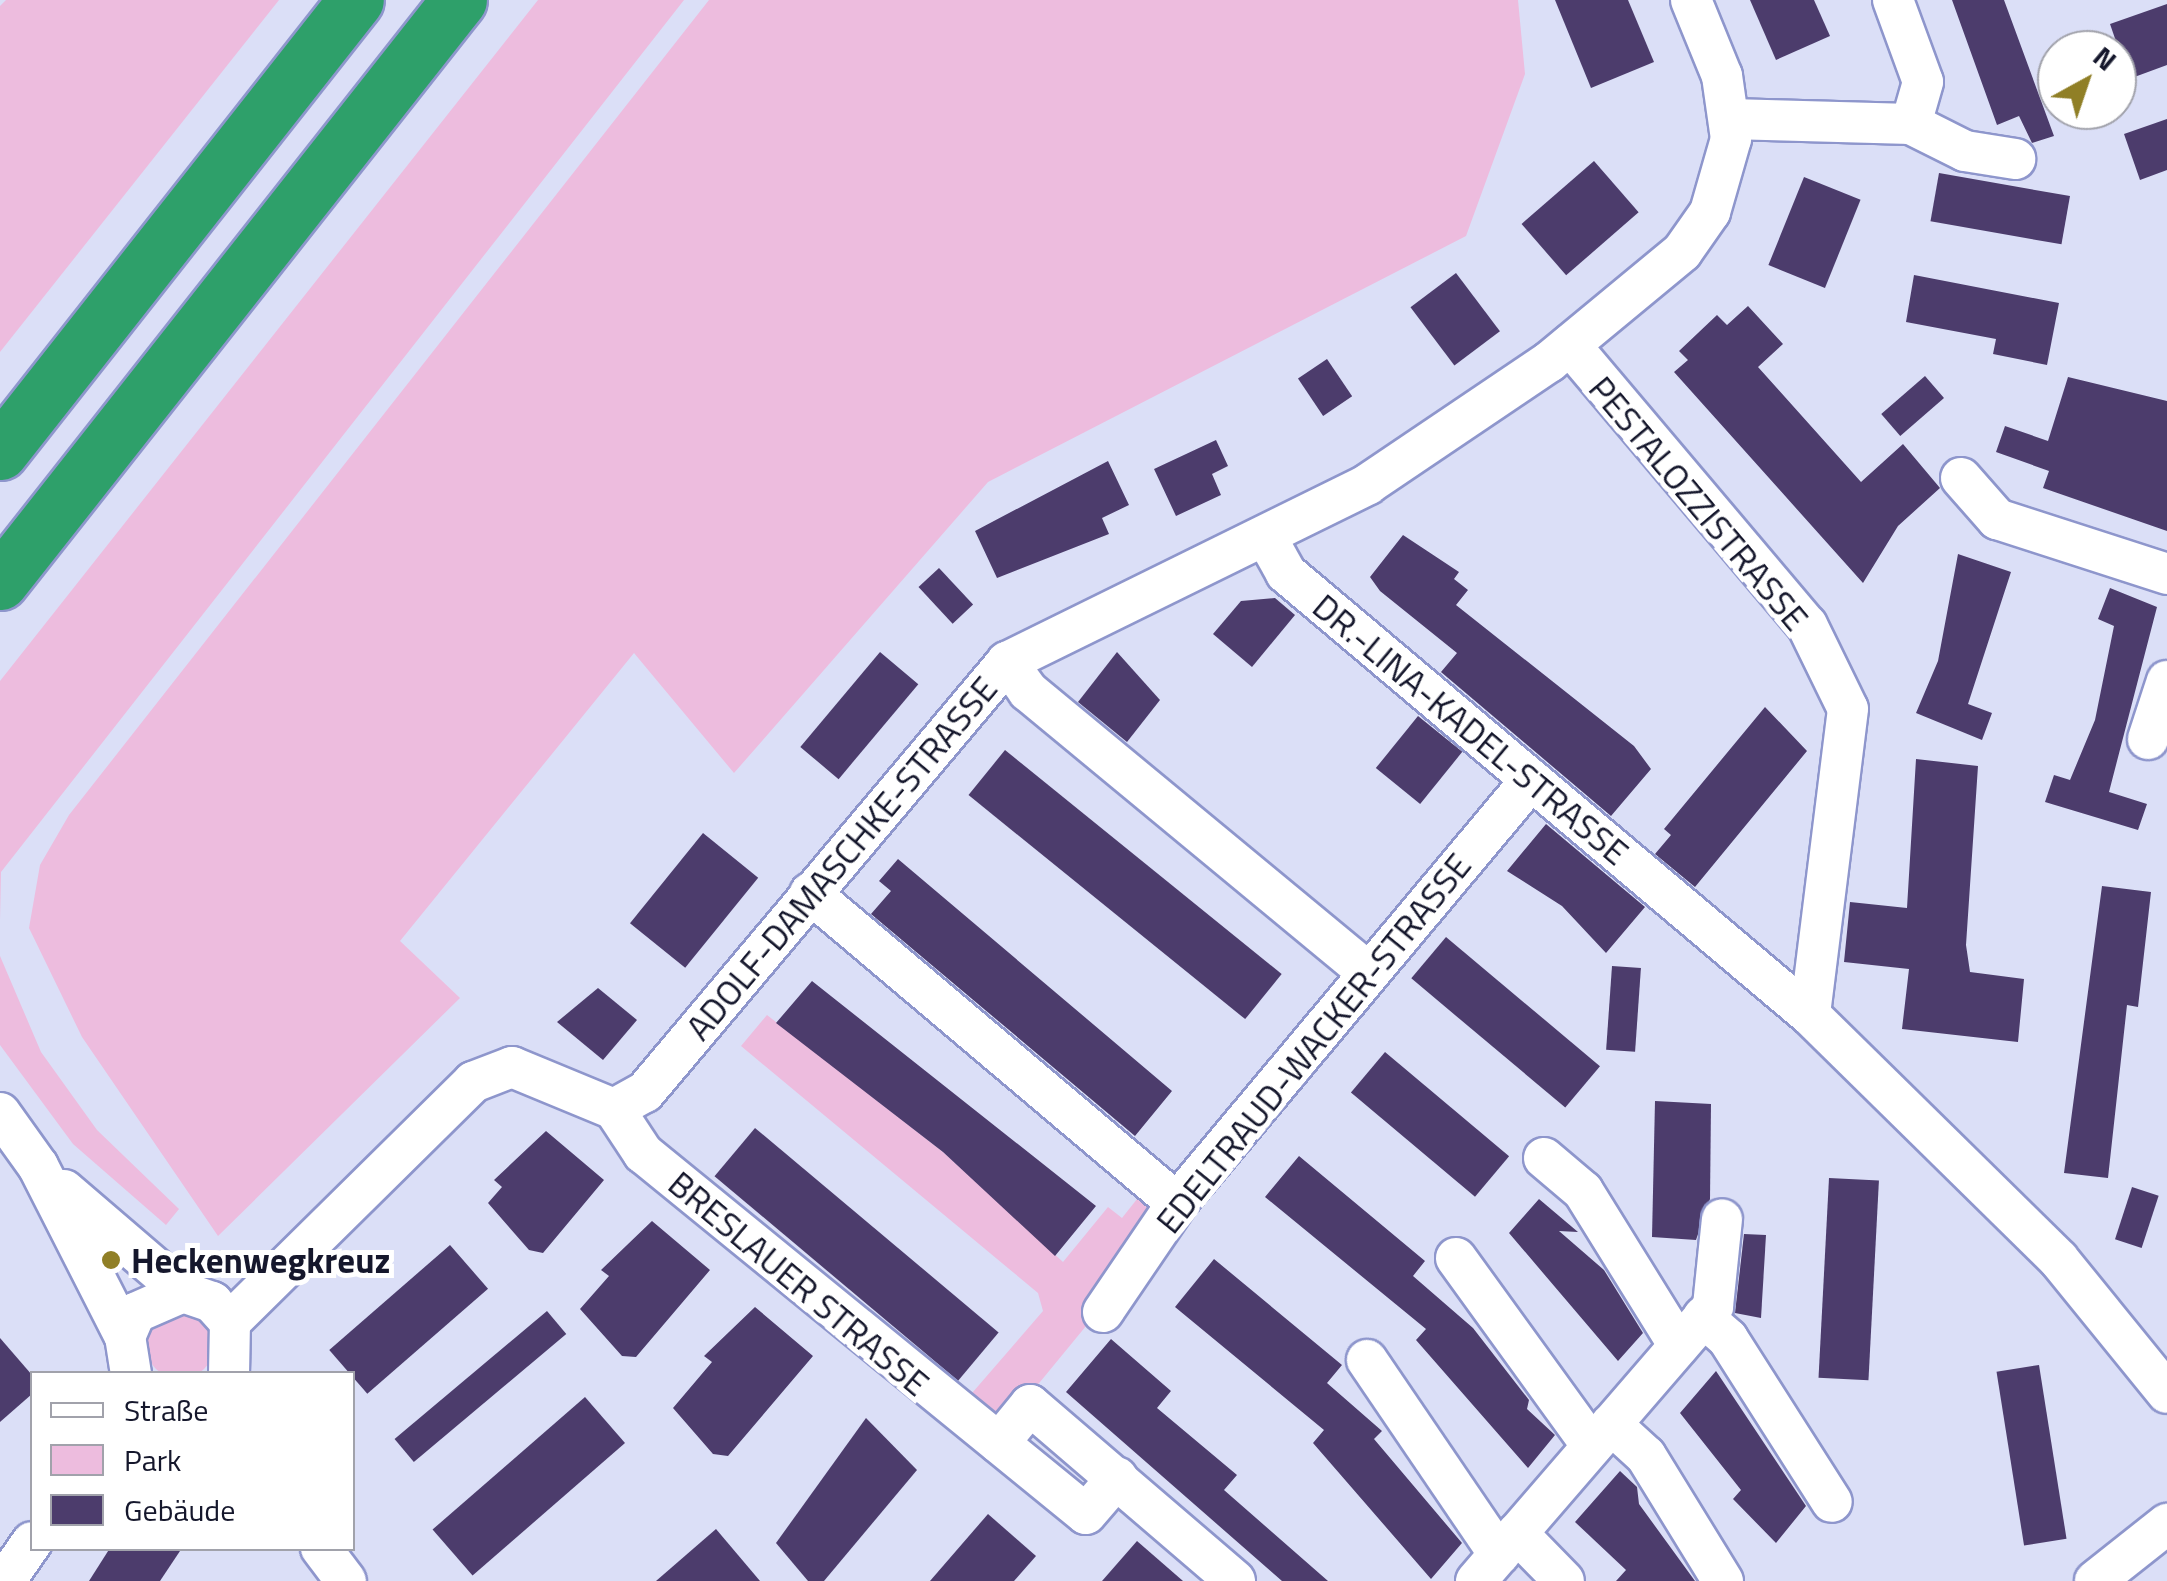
<!DOCTYPE html>
<html>
<head>
<meta charset="utf-8">
<style>
	body { margin:0 }
	#map { position:relative; width:2167px; height:1581px; overflow:hidden; background:#dbdff7; font-family:"Titillium Web",sans-serif }
	div>[style] { position:absolute }
	[style*='--x'] { left:calc(var(--x)*1px); top:calc(var(--y)*1px); width:calc(var(--w)*1px); rotate:calc(var(--a)*1deg) }
	.green>* { inset:0; background:#edbcde }
	.round { border-radius:50% }
	.building>* { inset:0; background:#4c3c6c; transform-origin:0 0 }
	.roads { filter:drop-shadow(2px 0 #8e96cc) drop-shadow(-2px 0 #8e96cc) drop-shadow(0 2px #8e96cc) drop-shadow(0 -2px #8e96cc) }
	.minor>* { height:40px; margin:-20px; padding:0 20px; transform-origin:20px; border-radius:20px; background:#fff }
	.highway>* { height:55px; margin:-27.5px; padding:0 27.5px; transform-origin:27.5px; border-radius:27.5px; background:#2ea06a }
	.dots>* { width:28px; height:28px; translate:-50% -50%; box-sizing:border-box; border:5px solid #fff; border-radius:50% }
	span { translate:-50% -50%; white-space:nowrap; text-align:center; line-height:1.15; -webkit-text-stroke:10px #fff; paint-order:stroke }
	.street-label { font-size:35px; color:#15172c }
	.poi-label { font-size:35px; color:#15172c; font-weight:700 }
	.left { translate:0 -50%; text-align:left }
	.legend { position:absolute; left:30px; top:1371px; width:325px; height:180px; box-sizing:border-box; background:#fff; border:2px solid #a1a2ab; margin:0; padding:12px 18px; list-style:none; font-size:30px; color:#15172c }
	.legend li { display:flex; align-items:center; gap:20px; height:50px }
	.legend b { width:50px; border:2px solid #a1a2ab }
	.north { position:absolute; left:2037px; top:30px; width:100px; height:100px; box-sizing:border-box; background:#fff; border:2px solid #a1a2ab; border-radius:50%; rotate:40deg; font-size:28px; font-weight:700; line-height:40px; text-align:center; color:#15172c }
	.north::after { content:''; display:block; margin:auto; width:35px; height:45px; background:#907f26; clip-path:polygon(50% 0,100% 100%,50% 72%,0 100%) }
</style>
</head>
<body>
<div id="map">
	<div class="green">
		<i style="clip-path:polygon(6px 0,279px 0,0 352px,0 6px)"></i>
		<i style="clip-path:polygon(538px 0,684px 0,1px 872px,0 921px,0 681px)"></i>
		<i style="clip-path:polygon(709px 0,1518px 0,1525px 74px,1466px 236px,988px 482px,734px 773px,634px 653px,400px 941px,460px 998px,218px 1236px,82px 1037px,29px 928px,40px 865px,69px 815px)"></i>
		<i style="clip-path:polygon(0 956px,41px 1052px,97px 1130px,179px 1209px,166px 1225px,73px 1144px,0 1045px)"></i>
		<i style="clip-path:polygon(767px 1015px,943px 1152px,1063px 1262px,1108px 1207px,1122px 1218px,1141px 1194px,1150px 1207px,1149px 1221px,1087px 1296px,1100px 1309px,1013px 1415px,1001px 1421px,966px 1400px,1043px 1311px,1038px 1293px,741px 1046px)"></i>
		<i class="round" style="left:146px;top:1311px;width:68px;height:68px"></i>
	</div>
	<div class="building">
		<i style="clip-path:polygon(1555px 0,1628px 0,1654px 62px,1591px 88px)"></i>
		<i style="clip-path:polygon(1750px 0,1814px 0,1830px 36px,1776px 60px)"></i>
		<i style="clip-path:polygon(1952px 0,2004px 0,2054px 136px,2032px 143px,2019px 116px,1997px 125px)"></i>
		<i style="clip-path:polygon(2167px 4px,2167px 65px,2129px 79px,2110px 24px)"></i>
		<i style="clip-path:polygon(2167px 119px,2167px 170px,2140px 180px,2124px 134px)"></i>
		<i style="left:1594px;top:161px;width:68px;height:96px;rotate:49deg"></i>
		<i style="left:1939px;top:173px;width:133px;height:49px;rotate:10deg"></i>
		<i style="left:1804px;top:177px;width:61px;height:95px;rotate:22deg"></i>
		<i style="left:1456px;top:273px;width:73px;height:57px;rotate:53deg"></i>
		<i style="clip-path:polygon(1914px 275px,2059px 303px,2047px 365px,1993px 354px,1996px 339px,1906px 322px)"></i>
		<i style="clip-path:polygon(1748px 306px,1783px 344px,1758px 367px,1861px 482px,1903px 444px,1940px 488px,1898px 526px,1863px 583px,1674px 372px,1688px 360px,1679px 351px,1717px 315px,1727px 325px)"></i>
		<i style="left:1327px;top:359px;width:45px;height:35px;rotate:56deg"></i>
		<i style="left:1925px;top:376px;width:29px;height:58px;rotate:49deg"></i>
		<i style="clip-path:polygon(2068px 377px,2167px 401px,2167px 531px,2043px 488px,2049px 471px,1996px 452px,2005px 426px,2048px 441px)"></i>
		<i style="clip-path:polygon(1216px 440px,1228px 466px,1212px 474px,1221px 495px,1176px 516px,1154px 469px)"></i>
		<i style="clip-path:polygon(1108px 461px,1129px 505px,1102px 518px,1109px 534px,997px 578px,975px 531px)"></i>
		<i style="clip-path:polygon(1403px 535px,1459px 572px,1454px 579px,1468px 590px,1456px 605px,1634px 746px,1651px 769px,1611px 816px,1441px 672px,1457px 653px,1380px 591px,1370px 577px)"></i>
		<i style="clip-path:polygon(1958px 554px,2011px 572px,1968px 704px,1992px 713px,1982px 740px,1916px 713px,1938px 661px)"></i>
		<i style="left:939px;top:568px;width:50px;height:28px;rotate:47deg"></i>
		<i style="clip-path:polygon(2110px 588px,2157px 607px,2109px 792px,2147px 804px,2138px 830px,2045px 802px,2054px 775px,2070px 780px,2095px 720px,2114px 626px,2098px 619px)"></i>
		<i style="clip-path:polygon(1275px 598px,1295px 615px,1252px 667px,1213px 634px,1241px 601px)"></i>
		<i style="left:880px;top:652px;width:50px;height:124px;rotate:40deg"></i>
		<i style="clip-path:polygon(1117px 652px,1160px 700px,1127px 742px,1078px 702px)"></i>
		<i style="clip-path:polygon(1765px 707px,1807px 751px,1695px 887px,1655px 854px,1671px 835px,1664px 829px)"></i>
		<i style="left:1418px;top:716px;width:57px;height:67px;rotate:39deg"></i>
		<i style="left:1005px;top:750px;width:356px;height:58px;rotate:39deg"></i>
		<i style="clip-path:polygon(1916px 759px,1978px 766px,1966px 945px,1970px 972px,2024px 979px,2018px 1042px,1902px 1029px,1909px 969px,1844px 962px,1850px 902px,1907px 908px)"></i>
		<i style="clip-path:polygon(1546px 824px,1645px 907px,1606px 953px,1562px 906px,1507px 871px)"></i>
		<i style="left:703px;top:833px;width:71px;height:116px;rotate:39deg"></i>
		<i style="clip-path:polygon(898px 859px,1172px 1091px,1135px 1136px,871px 914px,891px 891px,879px 881px)"></i>
		<i style="clip-path:polygon(2102px 886px,2151px 892px,2138px 1007px,2127px 1005px,2108px 1178px,2064px 1173px)"></i>
		<i style="left:1446px;top:937px;width:201px;height:54px;rotate:40deg"></i>
		<i style="left:1612px;top:966px;width:29px;height:84px;rotate:4deg"></i>
		<i style="clip-path:polygon(812px 981px,1096px 1206px,1055px 1256px,943px 1152px,776px 1023px)"></i>
		<i style="clip-path:polygon(598px 988px,637px 1020px,603px 1060px,557px 1022px)"></i>
		<i style="left:1385px;top:1052px;width:162px;height:53px;rotate:40deg"></i>
		<i style="clip-path:polygon(1655px 1101px,1711px 1104px,1710px 1199px,1696px 1240px,1652px 1237px)"></i>
		<i style="left:755px;top:1128px;width:318px;height:63px;rotate:40deg"></i>
		<i style="clip-path:polygon(546px 1131px,604px 1180px,543px 1253px,529px 1250px,488px 1203px,502px 1187px,494px 1180px)"></i>
		<i style="clip-path:polygon(1299px 1156px,1425px 1261px,1413px 1276px,1473px 1328px,1529px 1400px,1527px 1409px,1555px 1435px,1528px 1468px,1416px 1340px,1426px 1329px,1265px 1197px)"></i>
		<i style="left:1829px;top:1178px;width:50px;height:200px;rotate:3deg"></i>
		<i style="left:2132px;top:1187px;width:28px;height:55px;rotate:18deg"></i>
		<i style="clip-path:polygon(1539px 1199px,1578px 1232px,1559px 1231px,1604px 1270px,1643px 1333px,1618px 1361px,1509px 1233px)"></i>
		<i style="clip-path:polygon(652px 1221px,710px 1270px,636px 1357px,622px 1356px,580px 1309px,609px 1276px,601px 1270px)"></i>
		<i style="clip-path:polygon(1744px 1234px,1766px 1235px,1761px 1318px,1735px 1313px)"></i>
		<i style="left:450px;top:1245px;width:58px;height:160px;rotate:49deg"></i>
		<i style="clip-path:polygon(1214px 1259px,1342px 1365px,1327px 1383px,1382px 1431px,1374px 1439px,1462px 1543px,1431px 1579px,1313px 1443px,1324px 1430px,1175px 1307px)"></i>
		<i style="clip-path:polygon(755px 1307px,813px 1356px,728px 1456px,713px 1454px,673px 1408px,712px 1362px,704px 1356px)"></i>
		<i style="left:547px;top:1311px;width:30px;height:199px;rotate:50deg"></i>
		<i style="clip-path:polygon(0 1338px,32px 1375px,32px 1394px,0 1422px)"></i>
		<i style="clip-path:polygon(1111px 1339px,1171px 1391px,1157px 1408px,1237px 1475px,1224px 1490px,1328px 1581px,1282px 1581px,1066px 1392px)"></i>
		<i style="left:2039px;top:1365px;width:176px;height:43px;rotate:81deg"></i>
		<i style="clip-path:polygon(1716px 1371px,1806px 1506px,1776px 1543px,1733px 1499px,1741px 1490px,1680px 1413px)"></i>
		<i style="left:585px;top:1397px;width:61px;height:202px;rotate:49deg"></i>
		<i style="clip-path:polygon(866px 1418px,917px 1470px,824px 1581px,808px 1581px,776px 1543px)"></i>
		<i style="clip-path:polygon(1620px 1471px,1637px 1487px,1639px 1504px,1695px 1581px,1616px 1581px,1626px 1570px,1575px 1522px)"></i>
		<i style="clip-path:polygon(988px 1514px,1036px 1556px,1014px 1581px,930px 1581px)"></i>
		<i style="clip-path:polygon(716px 1529px,760px 1581px,656px 1581px)"></i>
		<i style="clip-path:polygon(1137px 1541px,1183px 1581px,1102px 1581px)"></i>
		<i style="clip-path:polygon(110px 1548px,182px 1548px,160px 1581px,89px 1581px)"></i>
	</div>
	<div class="roads">
		<div class="minor">
			<i style="--x:1893;--y:0;--w:87;--a:69.9"></i>
			<i style="--x:1923;--y:82;--w:44;--a:105.9"></i>
			<i style="--x:1730;--y:119;--w:181;--a:1.6"></i>
			<i style="--x:1911;--y:124;--w:60;--a:26.6"></i>
			<i style="--x:1965;--y:151;--w:51;--a:9.1"></i>
			<i style="--x:1570;--y:345;--w:367;--a:49.8"></i>
			<i style="--x:1807;--y:625;--w:93;--a:64"></i>
			<i style="--x:1848;--y:709;--w:308;--a:97.1"></i>
			<i style="--x:1961;--y:478;--w:55;--a:48.7"></i>
			<i style="--x:1997;--y:519;--w:179;--a:17.9"></i>
			<i style="--x:1266;--y:537;--w:41;--a:60.9"></i>
			<i style="--x:1286;--y:573;--w:686;--a:40.15"></i>
			<i style="--x:1810;--y:1015;--w:349;--a:44.5"></i>
			<i style="--x:2059;--y:1260;--w:171;--a:50.9"></i>
			<i style="--x:1007;--y:662;--w:36;--a:54"></i>
			<i style="--x:1028;--y:691;--w:442;--a:39.6"></i>
			<i style="--x:2148;--y:739;--w:61;--a:-71.9"></i>
			<i style="--x:810;--y:893;--w:480;--a:40.2"></i>
			<i style="--x:614;--y:1109;--w:53;--a:56.6"></i>
			<i style="--x:643;--y:1153;--w:571;--a:39.18"></i>
			<i style="--x:1086;--y:1514;--w:48;--a:-49.3"></i>
			<i style="--x:0;--y:1113;--w:65;--a:54.4"></i>
			<i style="--x:38;--y:1166;--w:192;--a:63"></i>
			<i style="--x:1544;--y:1158;--w:51;--a:40.2"></i>
			<i style="--x:1583;--y:1191;--w:182;--a:58.2"></i>
			<i style="--x:64;--y:1190;--w:157;--a:40.6"></i>
			<i style="--x:1456;--y:1258;--w:232;--a:54.1"></i>
			<i style="--x:1103;--y:1312;--w:132;--a:-55.8"></i>
			<i style="--x:1177;--y:1203;--w:552;--a:-50.07"></i>
			<i style="--x:1703;--y:1317;--w:33;--a:41"></i>
			<i style="--x:1728;--y:1339;--w:193;--a:57.5"></i>
			<i style="--x:230;--y:1322;--w:342;--a:-44.6"></i>
			<i style="--x:473;--y:1082;--w:42;--a:-21"></i>
			<i style="--x:512;--y:1067;--w:110;--a:22.4"></i>
			<i style="--x:614;--y:1109;--w:35;--a:-29"></i>
			<i style="--x:645;--y:1092;--w:562;--a:-49.91"></i>
			<i style="--x:1007;--y:662;--w:402;--a:-26.2"></i>
			<i style="--x:1368;--y:484;--w:218;--a:-34"></i>
			<i style="--x:1549;--y:362;--w:173;--a:-39.6"></i>
			<i style="--x:1682;--y:252;--w:49;--a:-55"></i>
			<i style="--x:1710;--y:212;--w:76;--a:-74"></i>
			<i style="--x:1731;--y:139;--w:64;--a:-98.1"></i>
			<i style="--x:1722;--y:76;--w:82;--a:-112.2"></i>
			<i style="--x:1367;--y:1360;--w:235;--a:55.8"></i>
			<i style="--x:131;--y:1374;--w:37;--a:-99"></i>
			<i style="--x:125;--y:1337;--w:26;--a:-67"></i>
			<i style="--x:135;--y:1313;--w:52;--a:-23.6"></i>
			<i style="--x:183;--y:1292;--w:31;--a:19"></i>
			<i style="--x:212;--y:1302;--w:27;--a:48"></i>
			<i style="--x:230;--y:1322;--w:52;--a:91.1"></i>
			<i style="--x:1611;--y:1424;--w:47;--a:42.4"></i>
			<i style="--x:1646;--y:1456;--w:147;--a:58.4"></i>
			<i style="--x:999;--y:1443;--w:49;--a:-50.8"></i>
			<i style="--x:1030;--y:1405;--w:270;--a:40.6"></i>
			<i style="--x:1517;--y:1533;--w:67;--a:45.6"></i>
			<i style="--x:321;--y:1548;--w:41;--a:52.9"></i>
			<i style="--x:5;--y:1581;--w:47;--a:-55.3"></i>
			<i style="--x:1476;--y:1581;--w:363;--a:-49.2"></i>
			<i style="--x:1713;--y:1306;--w:87;--a:-84.1"></i>
			<i style="--x:2095;--y:1581;--w:92;--a:-38.4"></i>
		</div>
		<div class="highway">
			<i style="--x:0;--y:452;--w:575;--a:-51.78"></i>
			<i style="--x:0;--y:582;--w:741;--a:-51.74"></i>
		</div>
	</div>
	<div class="dots">
		<i style="left:111px;top:1260px;background:#907f26"></i>
	</div>
	<div class="street-label">
		<span style="left:1699px;top:503px;rotate:50deg">PESTALOZZISTRASSE</span>
		<span style="left:1471px;top:729px;rotate:40deg">DR.-LINA-KADEL-STRASSE</span>
		<span style="left:841px;top:858px;rotate:-50deg">ADOLF-DAMASCHKE-STRASSE</span>
		<span style="left:1313px;top:1043px;rotate:-51deg">EDELTRAUD-WACKER-STRASSE</span>
		<span style="left:799px;top:1283px;rotate:40deg">BRESLAUER STRASSE</span>
	</div>
	<div class="poi-label">
		<span class="left" style="left:131px;top:1260px">Heckenwegkreuz</span>
	</div>
	<ul class="legend">
	<li><b style="height:12px;background:#fff"></b>Straße</li>
	<li><b style="height:28px;background:#edbcde"></b>Park</li>
	<li><b style="height:28px;background:#4c3c6c"></b>Gebäude</li>
	</ul>
	<div class="north">N</div>
</div>
</body>
</html>
